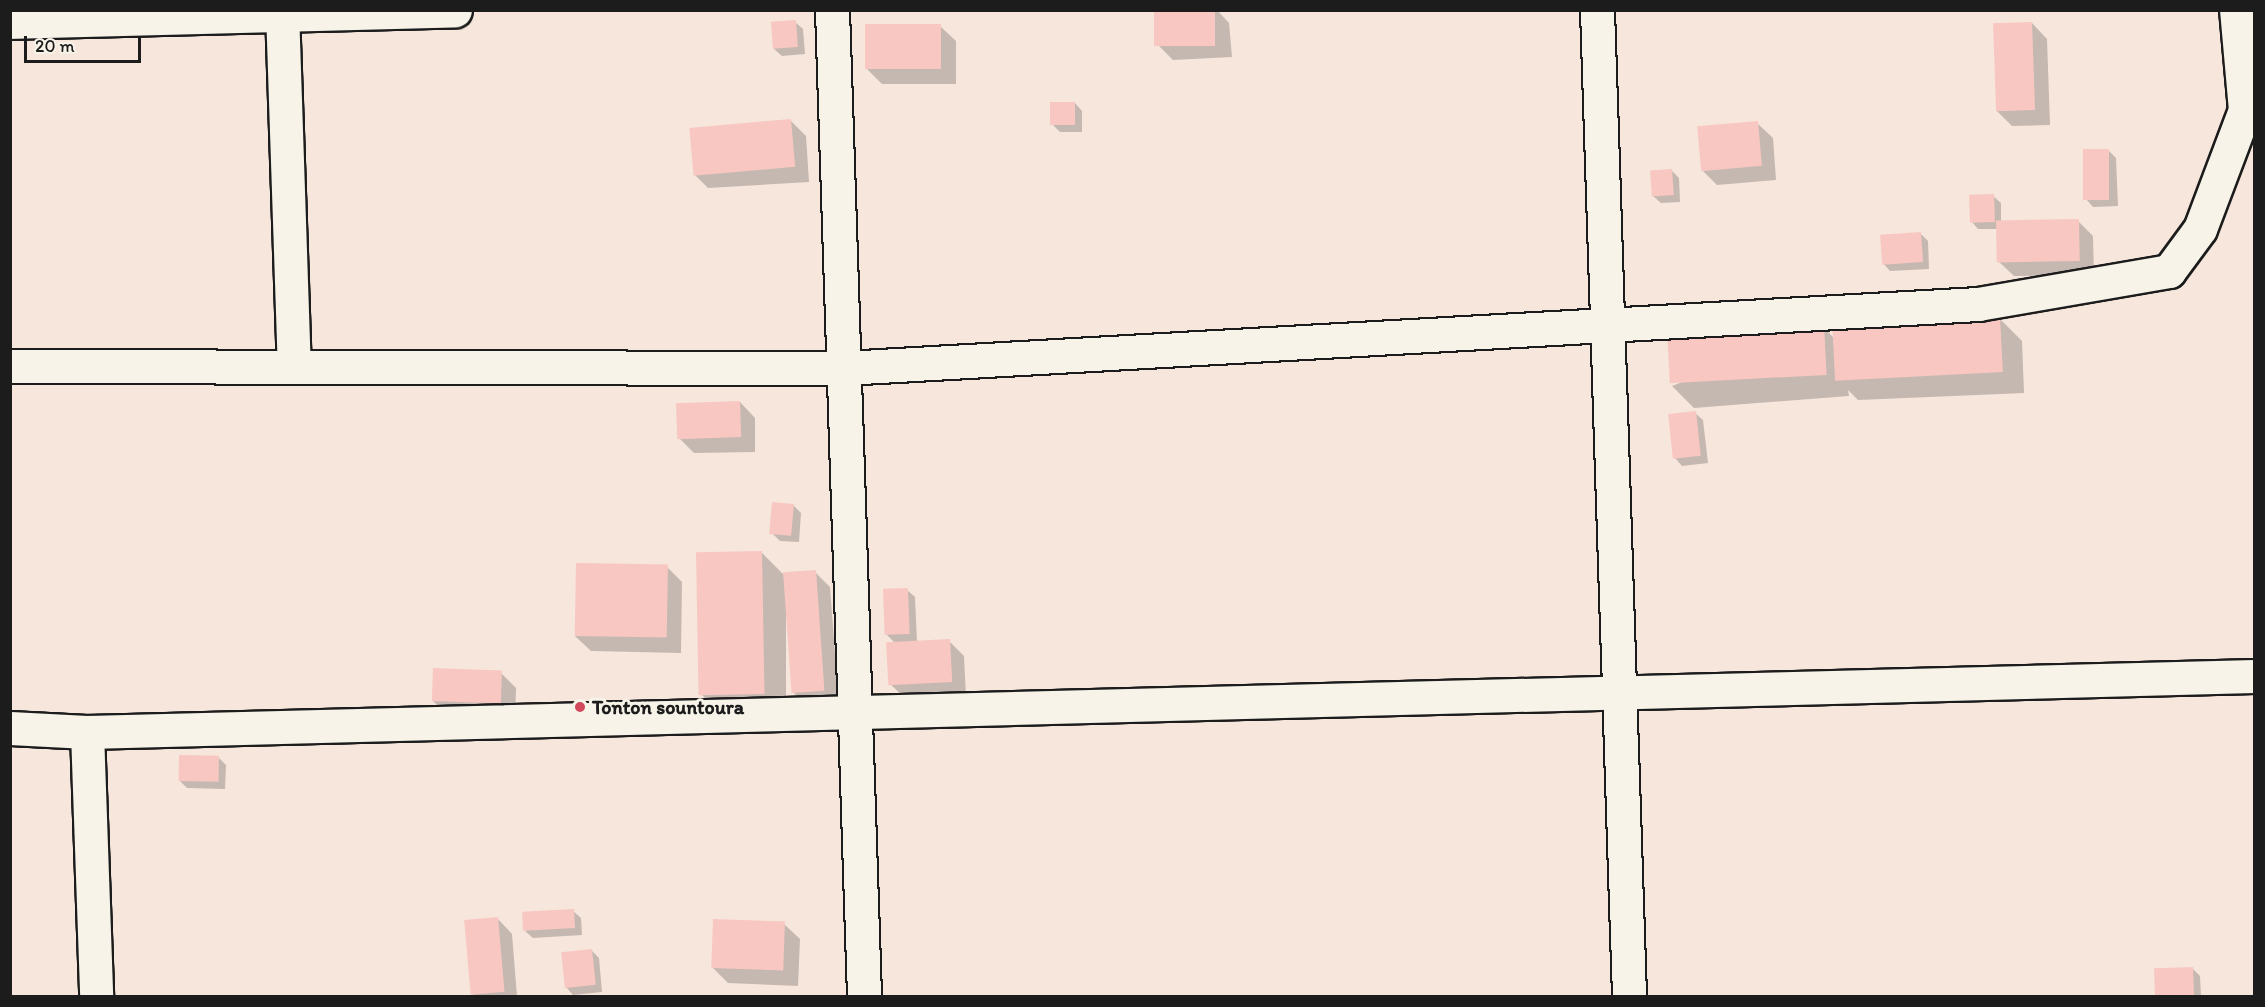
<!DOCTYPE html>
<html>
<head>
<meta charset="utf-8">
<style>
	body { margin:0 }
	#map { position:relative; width:2265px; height:1007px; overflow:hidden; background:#f7e6dc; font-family:Itim,sans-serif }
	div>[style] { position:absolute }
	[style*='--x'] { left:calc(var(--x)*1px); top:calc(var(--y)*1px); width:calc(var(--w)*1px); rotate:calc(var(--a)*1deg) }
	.shadow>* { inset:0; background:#0003 }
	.building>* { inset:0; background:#f8c7c1; transform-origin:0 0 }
	.roads { filter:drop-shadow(2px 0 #1c1c1c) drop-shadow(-2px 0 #1c1c1c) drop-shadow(0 2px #1c1c1c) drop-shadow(0 -2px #1c1c1c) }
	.minor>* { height:33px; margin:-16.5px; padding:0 16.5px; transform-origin:16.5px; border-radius:16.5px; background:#f7f3e8 }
	.dots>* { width:16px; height:16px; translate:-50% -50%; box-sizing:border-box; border:3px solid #f7f3e8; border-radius:50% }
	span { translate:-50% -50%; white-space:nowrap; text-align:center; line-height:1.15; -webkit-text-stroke:6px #f7f3e8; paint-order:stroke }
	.poi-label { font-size:20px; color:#1c1c1c; font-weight:700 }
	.left { translate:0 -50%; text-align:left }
	.frame { position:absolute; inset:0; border:12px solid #1c1c1c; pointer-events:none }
	.scale { position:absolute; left:24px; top:36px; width:117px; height:27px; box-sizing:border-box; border:3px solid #1c1c1c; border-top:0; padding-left:8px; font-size:18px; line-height:21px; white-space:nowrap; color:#1c1c1c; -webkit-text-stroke:4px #f7f3e8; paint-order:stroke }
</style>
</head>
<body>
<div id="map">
	<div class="shadow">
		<i style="clip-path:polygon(1169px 10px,1217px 10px,1229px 23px,1232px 57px,1173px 60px,1158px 45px)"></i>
		<i style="clip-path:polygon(795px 22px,803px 29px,805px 54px,782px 56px,774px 49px)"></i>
		<i style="clip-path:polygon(2032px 23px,2047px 39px,2050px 125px,2012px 126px,1997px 111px)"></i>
		<i style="clip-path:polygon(940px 26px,956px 41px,956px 84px,882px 84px,867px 69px)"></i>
		<i style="clip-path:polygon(1075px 103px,1082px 111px,1082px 132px,1060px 132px,1053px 125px)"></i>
		<i style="clip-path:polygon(791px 121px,806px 136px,809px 182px,708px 188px,693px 173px)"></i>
		<i style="clip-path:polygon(1757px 123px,1773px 138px,1776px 180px,1717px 185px,1701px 169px)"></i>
		<i style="clip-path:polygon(2108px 150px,2116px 158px,2118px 206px,2093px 207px,2086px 199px)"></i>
		<i style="clip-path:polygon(1671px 170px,1679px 178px,1680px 202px,1661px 203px,1653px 196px)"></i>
		<i style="clip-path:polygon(1993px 196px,2001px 203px,2001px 222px,2078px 221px,2093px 236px,2094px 275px,2014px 276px,1998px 261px,1998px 229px,1978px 229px,1971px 221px)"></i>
		<i style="clip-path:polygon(1920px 233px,1928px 241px,1929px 269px,1890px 271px,1883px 263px)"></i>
		<i style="clip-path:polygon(2000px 319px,2022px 341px,2024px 393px,1858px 400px,1848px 390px,1849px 396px,1694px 408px,1672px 386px,1823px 327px,1834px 338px)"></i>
		<i style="clip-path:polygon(740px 402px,755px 418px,755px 452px,694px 453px,679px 438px)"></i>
		<i style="clip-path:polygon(1695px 413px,1703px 420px,1708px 463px,1682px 466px,1675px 458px)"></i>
		<i style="clip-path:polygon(793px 505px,801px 513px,799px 542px,780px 541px,773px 534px)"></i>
		<i style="clip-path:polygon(761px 552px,783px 574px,815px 572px,830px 587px,839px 705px,808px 707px,793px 692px,786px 596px,786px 715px,723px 716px,701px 694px)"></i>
		<i style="clip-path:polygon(667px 567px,682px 582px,681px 653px,591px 651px,575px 636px)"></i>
		<i style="clip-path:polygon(907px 590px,915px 597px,917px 642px,949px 641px,964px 656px,966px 696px,905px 698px,889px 683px,895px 643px,887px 635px)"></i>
		<i style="clip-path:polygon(501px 673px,516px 688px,515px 720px,448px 716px,433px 701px)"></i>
		<i style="clip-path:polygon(219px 758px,226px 765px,225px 789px,187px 788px,180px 781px)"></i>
		<i style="clip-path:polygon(573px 911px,581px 918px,582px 935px,533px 938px,525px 931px)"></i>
		<i style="clip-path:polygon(497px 918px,512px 934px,517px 996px,475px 996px,471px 993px)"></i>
		<i style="clip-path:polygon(784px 924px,800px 939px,798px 986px,728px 983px,713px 968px)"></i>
		<i style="clip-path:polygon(592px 951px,599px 958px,602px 992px,573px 995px,566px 987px)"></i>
		<i style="clip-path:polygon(2193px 969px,2200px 976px,2201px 996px,2157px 996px,2156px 970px)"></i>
	</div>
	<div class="building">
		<i style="left:1154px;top:10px;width:61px;height:36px"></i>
		<i style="left:796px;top:20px;width:27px;height:25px;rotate:86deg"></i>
		<i style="left:2032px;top:22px;width:88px;height:39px;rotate:88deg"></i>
		<i style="left:865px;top:24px;width:76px;height:45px"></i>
		<i style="left:1050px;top:102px;width:25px;height:23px"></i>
		<i style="left:791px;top:119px;width:48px;height:102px;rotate:85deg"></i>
		<i style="left:1758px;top:121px;width:45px;height:61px;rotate:85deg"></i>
		<i style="left:2083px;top:149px;width:26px;height:51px"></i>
		<i style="left:1672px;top:169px;width:26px;height:22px;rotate:86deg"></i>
		<i style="left:1994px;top:194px;width:28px;height:25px;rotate:88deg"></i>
		<i style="left:2079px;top:219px;width:42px;height:83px;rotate:89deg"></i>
		<i style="left:1921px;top:232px;width:30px;height:41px;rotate:86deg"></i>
		<i style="left:2000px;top:317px;width:55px;height:168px;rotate:87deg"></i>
		<i style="left:1824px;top:325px;width:50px;height:157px;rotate:87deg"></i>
		<i style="left:740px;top:401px;width:36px;height:64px;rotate:88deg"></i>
		<i style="left:1696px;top:411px;width:45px;height:28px;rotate:84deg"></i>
		<i style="left:772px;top:502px;width:22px;height:32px;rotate:5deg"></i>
		<i style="left:762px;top:551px;width:143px;height:66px;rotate:89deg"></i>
		<i style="left:576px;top:563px;width:92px;height:73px;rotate:1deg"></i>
		<i style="left:816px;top:570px;width:121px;height:33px;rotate:86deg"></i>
		<i style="left:908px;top:588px;width:46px;height:25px;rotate:88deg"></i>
		<i style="left:950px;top:639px;width:43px;height:64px;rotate:87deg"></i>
		<i style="left:433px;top:668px;width:69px;height:33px;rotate:2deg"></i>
		<i style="left:179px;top:755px;width:40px;height:26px;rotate:1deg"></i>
		<i style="left:574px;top:909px;width:19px;height:52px;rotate:87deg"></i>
		<i style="left:498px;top:917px;width:75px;height:34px;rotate:85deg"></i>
		<i style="left:713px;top:919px;width:72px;height:49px;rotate:2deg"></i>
		<i style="left:592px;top:949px;width:36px;height:31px;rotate:84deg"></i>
		<i style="left:2193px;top:967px;width:29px;height:39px;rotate:88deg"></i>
	</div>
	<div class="roads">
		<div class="minor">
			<i style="--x:282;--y:10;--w:356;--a:88.1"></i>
			<i style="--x:832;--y:10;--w:987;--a:88.14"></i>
			<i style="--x:1597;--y:10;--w:987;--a:88.14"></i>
			<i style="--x:10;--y:22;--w:445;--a:-1.5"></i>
			<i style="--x:10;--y:366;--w:834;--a:0.14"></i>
			<i style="--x:844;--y:368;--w:1136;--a:-3.23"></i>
			<i style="--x:1978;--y:304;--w:194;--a:-9.8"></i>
			<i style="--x:2169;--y:271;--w:52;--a:-53.6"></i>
			<i style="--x:2200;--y:229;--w:127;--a:-69.3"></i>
			<i style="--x:2245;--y:110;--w:100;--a:-95.1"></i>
			<i style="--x:10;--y:728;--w:77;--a:3"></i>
			<i style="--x:87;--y:732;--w:2168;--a:-1.48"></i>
			<i style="--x:87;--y:732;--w:264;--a:88"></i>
		</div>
	</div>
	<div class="dots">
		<i style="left:580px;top:707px;background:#d1495b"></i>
	</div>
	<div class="poi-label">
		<span class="left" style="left:592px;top:707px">Tonton sountoura</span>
	</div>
	<div class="frame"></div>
	<div class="scale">20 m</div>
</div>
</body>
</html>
